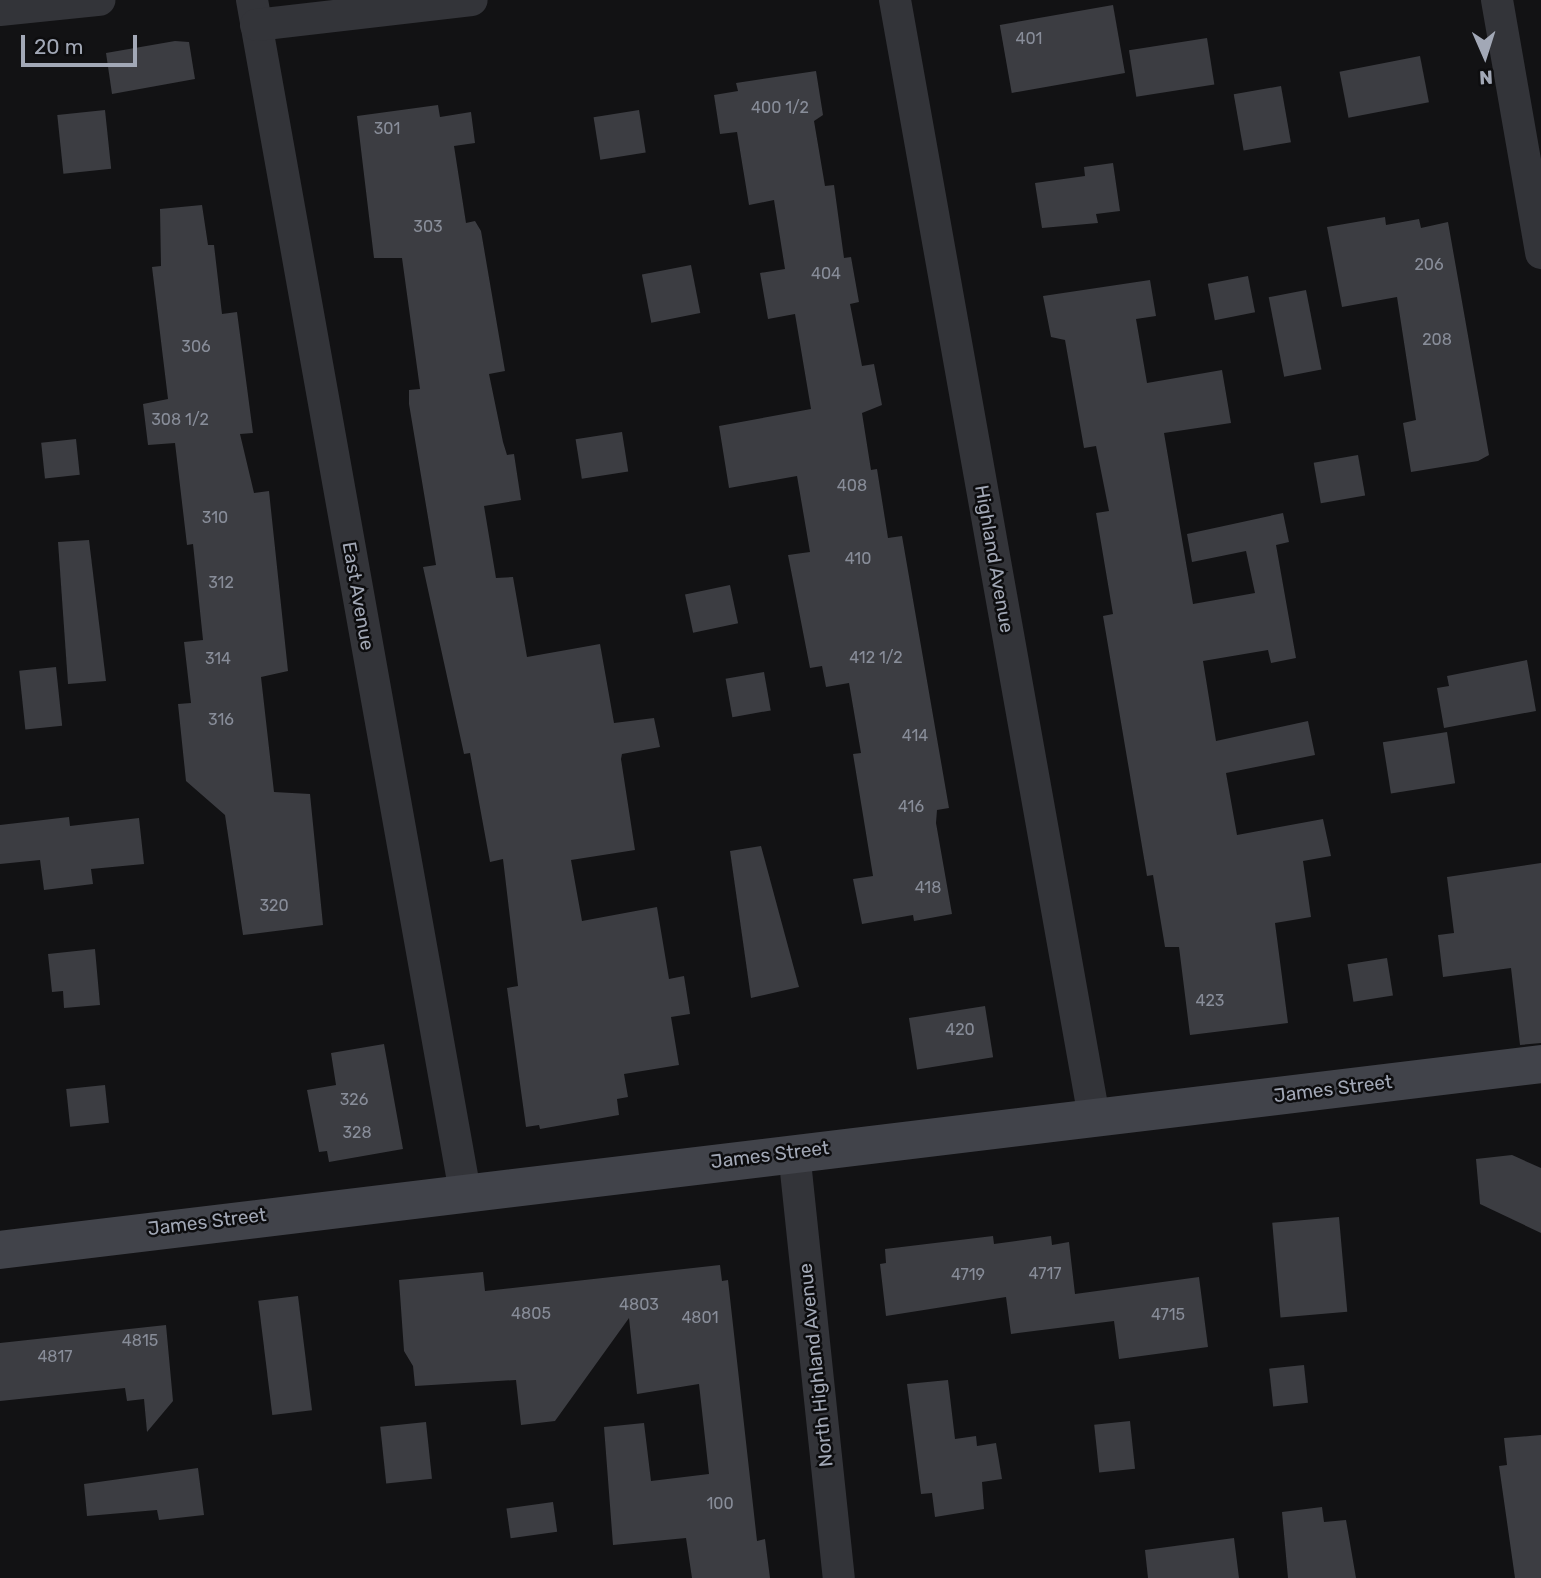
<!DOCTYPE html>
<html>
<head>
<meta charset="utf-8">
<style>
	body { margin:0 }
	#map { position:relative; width:1541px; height:1578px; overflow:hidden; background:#121214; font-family:Rubik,sans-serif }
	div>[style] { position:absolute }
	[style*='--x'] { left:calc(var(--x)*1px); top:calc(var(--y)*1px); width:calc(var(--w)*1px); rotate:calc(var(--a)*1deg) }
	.building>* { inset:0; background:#3c3d42; transform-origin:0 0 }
	.street>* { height:32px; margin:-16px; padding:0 16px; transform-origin:16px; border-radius:16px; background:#333439 }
	.secondary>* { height:38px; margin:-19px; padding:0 19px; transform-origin:19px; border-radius:19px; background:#41434a }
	span { translate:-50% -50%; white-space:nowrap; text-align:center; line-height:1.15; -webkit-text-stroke:5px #0d0d0f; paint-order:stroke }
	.number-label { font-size:16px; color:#888d99 }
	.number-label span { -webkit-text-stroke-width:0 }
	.street-label { font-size:19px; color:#a2a8b6 }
	.north { position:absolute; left:1450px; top:21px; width:70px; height:70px; -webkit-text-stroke:5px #0d0d0f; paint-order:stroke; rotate:177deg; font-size:19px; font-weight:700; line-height:28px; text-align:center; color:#a2a8b6 }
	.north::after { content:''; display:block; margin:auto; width:24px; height:32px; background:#a2a8b6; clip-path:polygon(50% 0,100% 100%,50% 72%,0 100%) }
	.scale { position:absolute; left:21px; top:35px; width:116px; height:32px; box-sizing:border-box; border:4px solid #a2a8b6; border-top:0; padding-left:9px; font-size:21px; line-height:24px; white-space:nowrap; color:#a2a8b6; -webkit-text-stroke:5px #0d0d0f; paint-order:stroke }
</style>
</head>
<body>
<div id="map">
	<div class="building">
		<i style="left:1113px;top:5px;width:69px;height:115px;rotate:80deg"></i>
		<i style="left:1207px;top:38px;width:47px;height:79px;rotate:81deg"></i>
		<i style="clip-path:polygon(175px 41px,189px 42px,195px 79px,112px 94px,106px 53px)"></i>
		<i style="left:1420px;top:56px;width:47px;height:82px;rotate:79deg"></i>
		<i style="clip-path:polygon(816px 71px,823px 115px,814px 121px,825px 186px,834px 185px,844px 258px,851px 257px,859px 302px,850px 304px,862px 366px,874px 364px,882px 405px,862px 413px,871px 470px,877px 469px,888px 538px,902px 536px,949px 808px,937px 810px,936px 823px,952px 914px,914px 921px,913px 915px,862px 924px,853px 879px,873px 876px,853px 754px,861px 753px,849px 683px,826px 687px,822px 666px,810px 668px,788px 555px,810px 552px,797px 476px,729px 488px,719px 426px,811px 409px,795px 314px,768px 319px,760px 273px,785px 269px,774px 200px,749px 205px,737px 132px,720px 134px,714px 95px,738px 91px,736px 83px)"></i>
		<i style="left:1281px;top:86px;width:57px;height:48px;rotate:80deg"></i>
		<i style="clip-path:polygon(438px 105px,440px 117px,471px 112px,475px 143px,454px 146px,466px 223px,475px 221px,481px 231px,505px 371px,489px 374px,503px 442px,507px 455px,514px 454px,521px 500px,484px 506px,496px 578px,513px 577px,527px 657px,600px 644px,614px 723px,654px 718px,660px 747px,622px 754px,621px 759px,635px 850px,571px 860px,582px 921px,657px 907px,669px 979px,684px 976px,690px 1014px,671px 1017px,679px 1065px,624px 1074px,628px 1097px,617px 1099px,619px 1115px,540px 1129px,539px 1125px,526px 1127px,521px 1091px,507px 988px,518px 986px,503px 859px,490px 862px,470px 753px,464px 754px,423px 567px,436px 565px,409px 404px,409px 390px,420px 389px,402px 258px,374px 258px,357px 116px)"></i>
		<i style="left:105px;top:110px;width:59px;height:48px;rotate:84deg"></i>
		<i style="left:639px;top:110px;width:43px;height:46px;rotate:81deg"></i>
		<i style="clip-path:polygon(1113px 163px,1120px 211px,1096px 214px,1098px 223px,1042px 228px,1035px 183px,1085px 176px,1084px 167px)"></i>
		<i style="clip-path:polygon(202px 205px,208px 245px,214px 245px,222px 314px,237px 312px,253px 433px,240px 434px,254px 493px,269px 491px,288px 671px,261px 677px,274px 792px,310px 794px,323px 925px,243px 935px,225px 815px,186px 781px,178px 704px,191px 703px,184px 642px,203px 640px,193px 544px,187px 545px,175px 443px,148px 445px,143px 404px,168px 399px,152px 267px,161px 266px,160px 209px)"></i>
		<i style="clip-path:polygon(1385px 217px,1386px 225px,1419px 219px,1421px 228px,1448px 222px,1489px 455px,1478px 461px,1411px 472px,1403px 423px,1416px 420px,1397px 297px,1342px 307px,1327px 227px)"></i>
		<i style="left:691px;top:265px;width:49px;height:50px;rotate:79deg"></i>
		<i style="left:1248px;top:276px;width:37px;height:41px;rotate:79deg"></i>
		<i style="clip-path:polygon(1150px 280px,1156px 316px,1136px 319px,1147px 383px,1222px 370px,1231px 423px,1164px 433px,1193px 604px,1255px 593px,1246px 551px,1192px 562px,1187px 534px,1283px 513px,1289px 542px,1276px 545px,1296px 658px,1271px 663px,1268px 650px,1203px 661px,1216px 741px,1308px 721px,1315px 755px,1226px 773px,1237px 835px,1323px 819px,1331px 856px,1303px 861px,1311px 917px,1275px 923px,1288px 1023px,1190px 1035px,1179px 947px,1165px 947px,1153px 875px,1147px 876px,1103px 616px,1113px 614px,1096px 513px,1109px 511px,1096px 446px,1084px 448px,1065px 340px,1051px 337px,1043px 296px)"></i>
		<i style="left:1306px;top:290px;width:81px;height:38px;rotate:79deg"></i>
		<i style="left:622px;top:432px;width:40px;height:47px;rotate:81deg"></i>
		<i style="left:76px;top:439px;width:36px;height:35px;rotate:84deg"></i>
		<i style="left:1358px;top:455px;width:41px;height:45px;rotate:80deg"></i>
		<i style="clip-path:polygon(89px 540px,106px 681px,68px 684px,58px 542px)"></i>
		<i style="left:730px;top:585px;width:39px;height:46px;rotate:78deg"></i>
		<i style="clip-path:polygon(1527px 660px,1536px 711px,1444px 728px,1437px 688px,1449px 686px,1447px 676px)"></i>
		<i style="left:56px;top:667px;width:59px;height:37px;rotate:84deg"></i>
		<i style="left:764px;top:672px;width:39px;height:39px;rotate:80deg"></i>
		<i style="left:1447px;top:732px;width:52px;height:65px;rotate:81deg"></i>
		<i style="clip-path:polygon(69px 817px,70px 826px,139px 818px,144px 864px,91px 869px,93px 884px,44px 890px,40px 860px,0 864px,0 825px)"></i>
		<i style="clip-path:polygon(761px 846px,799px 987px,751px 998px,730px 851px)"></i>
		<i style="clip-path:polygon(1541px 863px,1541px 1043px,1520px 1045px,1511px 968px,1443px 977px,1438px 935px,1454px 933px,1447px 877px)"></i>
		<i style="clip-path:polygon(95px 949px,100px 1005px,64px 1008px,63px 991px,52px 992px,48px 954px)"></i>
		<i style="left:1387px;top:958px;width:38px;height:40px;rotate:81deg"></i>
		<i style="left:985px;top:1006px;width:52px;height:77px;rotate:81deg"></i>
		<i style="clip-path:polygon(384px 1044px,403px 1149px,329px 1162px,327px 1151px,319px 1152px,307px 1090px,336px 1085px,331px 1053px)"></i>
		<i style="left:105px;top:1085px;width:38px;height:39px;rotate:84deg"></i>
		<i style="clip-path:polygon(1512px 1155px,1541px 1168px,1541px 1233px,1480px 1204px,1476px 1159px)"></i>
		<i style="left:1339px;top:1217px;width:95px;height:67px;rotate:85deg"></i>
		<i style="clip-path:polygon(993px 1236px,994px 1244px,1051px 1236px,1052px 1245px,1069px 1242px,1075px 1294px,1199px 1277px,1208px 1347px,1119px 1359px,1114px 1321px,1011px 1334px,1006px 1297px,886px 1316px,880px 1264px,886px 1263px,885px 1249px)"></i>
		<i style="clip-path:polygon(720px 1265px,722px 1281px,728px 1280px,757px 1541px,765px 1539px,770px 1578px,692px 1578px,686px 1538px,613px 1545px,604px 1427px,644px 1423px,651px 1481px,709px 1474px,699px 1384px,637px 1394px,629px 1318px,555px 1421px,521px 1425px,516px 1380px,415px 1386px,413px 1366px,404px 1351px,399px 1280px,483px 1272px,485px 1291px)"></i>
		<i style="left:298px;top:1296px;width:115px;height:40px;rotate:83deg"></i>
		<i style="clip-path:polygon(166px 1325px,173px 1401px,147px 1432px,144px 1399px,127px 1401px,125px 1388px,0 1401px,0 1343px)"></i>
		<i style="left:1304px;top:1365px;width:38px;height:35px;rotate:84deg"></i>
		<i style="clip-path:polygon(948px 1380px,955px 1439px,976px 1436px,977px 1446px,996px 1443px,1002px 1479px,982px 1482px,984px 1509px,935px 1517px,932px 1493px,921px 1494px,907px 1384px)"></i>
		<i style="left:1130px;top:1421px;width:48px;height:36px;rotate:84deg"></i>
		<i style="left:426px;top:1422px;width:57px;height:46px;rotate:84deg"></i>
		<i style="clip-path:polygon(1541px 1435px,1541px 1578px,1515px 1578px,1499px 1466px,1507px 1465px,1504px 1438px)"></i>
		<i style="clip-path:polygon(198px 1468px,204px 1515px,159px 1520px,157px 1510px,87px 1516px,84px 1484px)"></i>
		<i style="left:553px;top:1502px;width:30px;height:47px;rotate:82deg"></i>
		<i style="clip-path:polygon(1322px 1507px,1324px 1522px,1346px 1520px,1356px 1578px,1288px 1578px,1282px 1512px)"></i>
		<i style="clip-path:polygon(1234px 1538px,1239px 1578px,1148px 1578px,1145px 1550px)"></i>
	</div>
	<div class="street">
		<i style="--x:252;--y:0;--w:1211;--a:79.87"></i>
		<i style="--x:895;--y:0;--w:1135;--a:79.9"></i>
		<i style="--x:1497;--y:0;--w:257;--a:80.1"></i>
		<i style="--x:0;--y:10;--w:100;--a:-5.8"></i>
		<i style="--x:256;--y:25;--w:217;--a:-6.6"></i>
		<i style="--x:794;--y:1152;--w:428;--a:84"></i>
	</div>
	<div class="secondary">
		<i style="--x:0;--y:1250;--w:1552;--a:-6.88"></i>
	</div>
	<div class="number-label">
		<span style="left:1029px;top:39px">401</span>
		<span style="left:780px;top:108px">400 1/2</span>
		<span style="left:387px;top:129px">301</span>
		<span style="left:428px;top:227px">303</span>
		<span style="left:1429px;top:265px">206</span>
		<span style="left:826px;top:274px">404</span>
		<span style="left:1437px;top:340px">208</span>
		<span style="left:196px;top:347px">306</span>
		<span style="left:180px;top:420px">308 1/2</span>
		<span style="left:852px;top:486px">408</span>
		<span style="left:215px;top:518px">310</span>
		<span style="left:858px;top:559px">410</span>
		<span style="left:221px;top:583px">312</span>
		<span style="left:876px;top:658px">412 1/2</span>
		<span style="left:218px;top:659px">314</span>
		<span style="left:221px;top:720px">316</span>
		<span style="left:915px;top:736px">414</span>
		<span style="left:911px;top:807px">416</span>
		<span style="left:928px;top:888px">418</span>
		<span style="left:274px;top:906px">320</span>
		<span style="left:1210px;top:1001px">423</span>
		<span style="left:960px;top:1030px">420</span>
		<span style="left:354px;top:1100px">326</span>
		<span style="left:357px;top:1133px">328</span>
		<span style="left:1045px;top:1274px">4717</span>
		<span style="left:968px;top:1275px">4719</span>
		<span style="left:639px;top:1305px">4803</span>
		<span style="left:531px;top:1314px">4805</span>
		<span style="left:1168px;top:1315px">4715</span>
		<span style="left:700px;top:1318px">4801</span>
		<span style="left:140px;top:1341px">4815</span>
		<span style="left:55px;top:1357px">4817</span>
		<span style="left:720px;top:1504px">100</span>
	</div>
	<div class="street-label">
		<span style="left:994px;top:559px;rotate:80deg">Highland Avenue</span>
		<span style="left:358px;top:596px;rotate:80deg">East Avenue</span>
		<span style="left:1333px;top:1089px;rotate:-7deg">James Street</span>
		<span style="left:770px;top:1155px;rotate:-7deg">James Street</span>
		<span style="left:207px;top:1222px;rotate:-7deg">James Street</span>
		<span style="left:816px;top:1365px;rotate:-96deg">North Highland Avenue</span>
	</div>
	<div class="north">N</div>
	<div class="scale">20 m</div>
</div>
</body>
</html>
